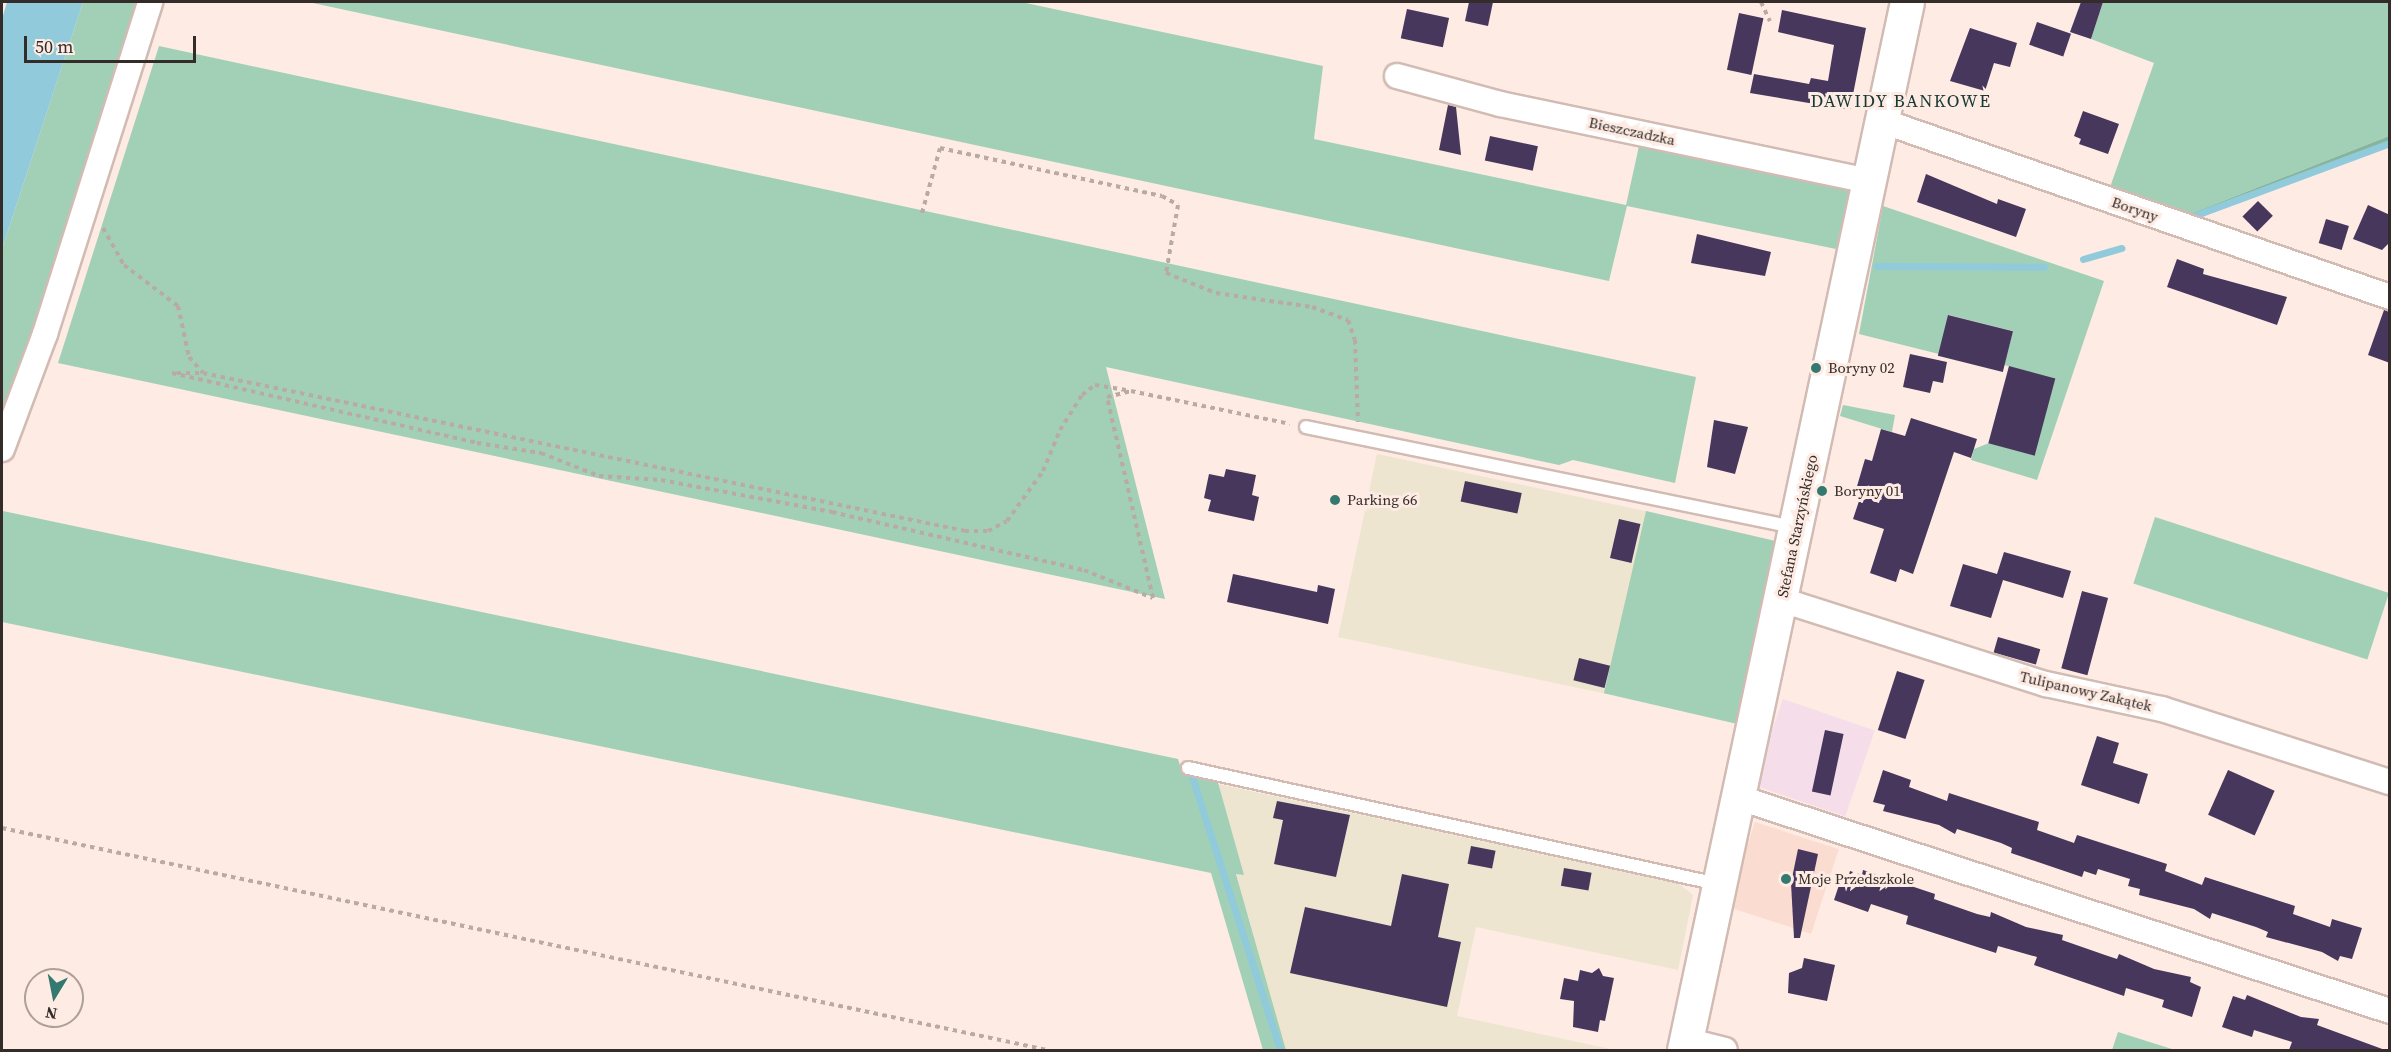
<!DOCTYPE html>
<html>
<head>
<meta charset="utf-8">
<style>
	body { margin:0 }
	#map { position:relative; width:2391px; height:1052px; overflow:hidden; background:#fdebe4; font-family:"Source Serif 4",serif }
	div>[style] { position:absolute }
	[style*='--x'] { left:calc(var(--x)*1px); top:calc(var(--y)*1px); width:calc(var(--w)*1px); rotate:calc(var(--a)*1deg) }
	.commercial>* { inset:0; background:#f5dee9; transform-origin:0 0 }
	.industrial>* { inset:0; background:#ede5cf; transform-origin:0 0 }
	.built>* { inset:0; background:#fbdcd1; transform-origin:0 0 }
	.green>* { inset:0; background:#a1d0b7; transform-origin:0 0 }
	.forest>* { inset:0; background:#85b69c }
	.water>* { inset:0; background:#90cadb }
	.stream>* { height:7px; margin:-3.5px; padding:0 3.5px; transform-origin:3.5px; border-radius:3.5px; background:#90cadb }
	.building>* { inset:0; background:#47375c; transform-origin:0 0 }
	.path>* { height:4px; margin-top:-2px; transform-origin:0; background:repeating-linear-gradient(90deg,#b9aaa4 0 4.5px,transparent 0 9px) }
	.roads { filter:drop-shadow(2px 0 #d1bbb3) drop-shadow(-2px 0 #d1bbb3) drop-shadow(0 2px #d1bbb3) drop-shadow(0 -2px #d1bbb3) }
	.lane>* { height:12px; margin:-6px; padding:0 6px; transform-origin:6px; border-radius:6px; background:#fff }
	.street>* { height:24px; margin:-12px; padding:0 12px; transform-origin:12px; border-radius:12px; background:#fff }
	.secondary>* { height:33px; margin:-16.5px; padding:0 16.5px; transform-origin:16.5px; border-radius:16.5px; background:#fff }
	.dots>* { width:16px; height:16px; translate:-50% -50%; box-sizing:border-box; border:3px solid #fdebe4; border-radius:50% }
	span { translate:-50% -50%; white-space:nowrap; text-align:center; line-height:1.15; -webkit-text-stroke:6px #fdebe4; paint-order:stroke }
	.street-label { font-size:15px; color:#342c28 }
	.poi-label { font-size:15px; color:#342c28 }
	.left { translate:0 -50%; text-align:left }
	.quarter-label { font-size:18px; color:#173833; letter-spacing:1.5px }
	.frame { position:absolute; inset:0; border:3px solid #342c28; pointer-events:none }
	.north { position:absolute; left:24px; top:968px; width:60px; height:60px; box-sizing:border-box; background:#fdebe4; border:2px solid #ad9f99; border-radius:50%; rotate:190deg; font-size:16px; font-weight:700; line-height:24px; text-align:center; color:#342c28 }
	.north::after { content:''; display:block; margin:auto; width:21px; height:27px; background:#34796f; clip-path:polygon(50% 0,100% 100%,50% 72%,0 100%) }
	.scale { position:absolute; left:24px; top:36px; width:172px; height:27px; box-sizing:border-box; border:3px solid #342c28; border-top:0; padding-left:8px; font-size:18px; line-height:21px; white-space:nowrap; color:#342c28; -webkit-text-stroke:4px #fdebe4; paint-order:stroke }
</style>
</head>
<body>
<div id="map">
	<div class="commercial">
		<i style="left:1783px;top:699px;width:97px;height:91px;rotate:19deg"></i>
	</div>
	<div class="industrial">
		<i style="left:1377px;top:454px;width:275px;height:187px;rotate:12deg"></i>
		<i style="clip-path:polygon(1218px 784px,1679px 884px,1693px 895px,1678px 970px,1476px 927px,1457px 1016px,1615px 1050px,1286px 1050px,1236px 873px,1243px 875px)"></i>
	</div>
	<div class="built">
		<i style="left:1755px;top:822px;width:88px;height:89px;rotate:18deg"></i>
	</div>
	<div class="green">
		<i style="clip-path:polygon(83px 2px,136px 2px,2px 423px,2px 249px)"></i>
		<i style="clip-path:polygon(308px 2px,1021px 2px,1323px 66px,1314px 139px,1626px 205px,1639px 146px,1849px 191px,1836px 249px,1627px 206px,1609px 281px)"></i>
		<i style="clip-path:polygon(2103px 2px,2389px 2px,2389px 136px,2185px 216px,2109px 190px,2154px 63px,2091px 39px)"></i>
		<i style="clip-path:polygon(159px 46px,1696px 377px,1675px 483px,1573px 460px,1559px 465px,1106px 367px,1165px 599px,58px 363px)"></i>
		<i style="clip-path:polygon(1883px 206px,2104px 281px,2037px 480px,1971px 460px,1974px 449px,1989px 443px,2034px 455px,2055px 379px,2004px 365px,2013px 331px,1949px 315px,1939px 354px,1859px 334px)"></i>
		<i style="clip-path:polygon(1843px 405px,1895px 415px,1892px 432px,1840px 416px)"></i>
		<i style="clip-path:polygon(3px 511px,1178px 759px,1182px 772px,1217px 779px,1244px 875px,1236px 874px,1286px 1050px,1263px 1050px,1211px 873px,2px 622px)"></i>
		<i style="left:1646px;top:511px;width:138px;height:187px;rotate:13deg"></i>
		<i style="left:2155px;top:517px;width:246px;height:70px;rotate:18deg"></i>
		<i style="clip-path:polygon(2118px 1032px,2175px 1050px,2112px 1050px)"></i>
	</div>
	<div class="forest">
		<i style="clip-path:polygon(2389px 136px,2389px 147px,2193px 219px,2185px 216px)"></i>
	</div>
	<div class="water">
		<i style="clip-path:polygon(7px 2px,83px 2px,2px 249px,2px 19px)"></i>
	</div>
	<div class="stream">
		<i style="--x:2196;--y:215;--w:207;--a:-20.4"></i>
		<i style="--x:2083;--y:259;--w:40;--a:-16"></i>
		<i style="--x:1877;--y:266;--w:167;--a:0.3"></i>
		<i style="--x:1192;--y:777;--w:287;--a:72.1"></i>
	</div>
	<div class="building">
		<i style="clip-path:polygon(1469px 2px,1493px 2px,1488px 26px,1465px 21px)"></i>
		<i style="clip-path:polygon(2081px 2px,2103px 2px,2091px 39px,2070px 32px)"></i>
		<i style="left:1407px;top:9px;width:43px;height:30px;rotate:12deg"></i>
		<i style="clip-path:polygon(1782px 10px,1866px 28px,1850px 110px,1750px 93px,1754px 74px,1809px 84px,1811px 78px,1828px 81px,1834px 45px,1778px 32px)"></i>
		<i style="left:1739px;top:13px;width:25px;height:58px;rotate:12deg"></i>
		<i style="left:2037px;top:22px;width:36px;height:24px;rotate:19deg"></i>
		<i style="clip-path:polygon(1970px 28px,2017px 43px,2010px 67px,1994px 63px,1985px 91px,1950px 81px)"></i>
		<i style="clip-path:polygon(1448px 105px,1456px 107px,1461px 155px,1439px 150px)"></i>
		<i style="clip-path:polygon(2083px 111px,2119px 124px,2108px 154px,2079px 144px,2081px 139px,2074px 136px)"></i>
		<i style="left:1490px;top:136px;width:49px;height:25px;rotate:12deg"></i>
		<i style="clip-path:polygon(1926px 174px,1997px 204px,1998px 199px,2026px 209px,2016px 237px,1917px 202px)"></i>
		<i style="left:2258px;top:201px;width:21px;height:22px;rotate:45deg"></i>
		<i style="clip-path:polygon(2368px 205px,2390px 215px,2390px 242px,2382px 250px,2353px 239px)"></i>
		<i style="left:2326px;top:219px;width:24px;height:25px;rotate:17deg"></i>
		<i style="clip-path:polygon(1697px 234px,1771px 252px,1765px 276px,1691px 263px)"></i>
		<i style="clip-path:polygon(2177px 259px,2204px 269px,2203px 274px,2287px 297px,2277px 325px,2167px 287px)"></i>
		<i style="clip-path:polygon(2384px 310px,2390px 311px,2390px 363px,2368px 355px)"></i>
		<i style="left:1948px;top:315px;width:67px;height:42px;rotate:14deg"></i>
		<i style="clip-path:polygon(1910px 354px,1947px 362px,1943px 383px,1933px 381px,1930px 393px,1903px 387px)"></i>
		<i style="left:2009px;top:366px;width:48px;height:80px;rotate:15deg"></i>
		<i style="clip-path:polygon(1911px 418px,1977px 439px,1971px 458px,1954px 452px,1913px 574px,1900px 569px,1896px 582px,1870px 573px,1884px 529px,1853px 519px,1861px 495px,1855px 493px,1865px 459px,1872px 461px,1881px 429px,1905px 436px)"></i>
		<i style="clip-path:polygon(1714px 420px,1748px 427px,1735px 474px,1707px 467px)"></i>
		<i style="clip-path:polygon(1226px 469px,1256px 475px,1252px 495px,1259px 497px,1254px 521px,1208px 511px,1211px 500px,1204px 498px,1209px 474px,1224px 477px)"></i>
		<i style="left:1465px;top:481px;width:58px;height:21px;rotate:12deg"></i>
		<i style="left:1619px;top:519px;width:22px;height:40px;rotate:13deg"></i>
		<i style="clip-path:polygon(2004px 552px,2071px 571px,2063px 598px,2003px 580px,1991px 618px,1950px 606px,1963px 564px,1997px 574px)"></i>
		<i style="clip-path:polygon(1233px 574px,1317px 592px,1318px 585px,1335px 589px,1328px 624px,1227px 602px)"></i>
		<i style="left:2082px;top:591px;width:27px;height:80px;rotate:15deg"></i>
		<i style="left:1998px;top:637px;width:44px;height:16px;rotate:16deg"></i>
		<i style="left:1579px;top:658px;width:32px;height:23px;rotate:14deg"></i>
		<i style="left:1897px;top:671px;width:29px;height:62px;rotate:18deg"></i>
		<i style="left:1825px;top:730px;width:19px;height:63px;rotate:12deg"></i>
		<i style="clip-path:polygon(2097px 736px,2119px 743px,2113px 763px,2148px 774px,2139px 804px,2081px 785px)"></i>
		<i style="clip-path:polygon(1883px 770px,1911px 780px,1909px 787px,1947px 801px,1949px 793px,2039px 822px,2037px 830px,2074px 843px,2077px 835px,2167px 864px,2165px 871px,2202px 885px,2205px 877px,2295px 906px,2293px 914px,2330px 927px,2332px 919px,2362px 928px,2352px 959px,2340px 956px,2338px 961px,2322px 952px,2266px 937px,2268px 932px,2256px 927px,2212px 913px,2210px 919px,2194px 909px,2139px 895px,2140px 889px,2128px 886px,2130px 879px,2098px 869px,2096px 875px,2084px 871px,2082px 877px,2011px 853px,2012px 848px,2001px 843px,1957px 829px,1955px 834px,1939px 825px,1883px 811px,1885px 805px,1873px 802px)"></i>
		<i style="left:2228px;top:770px;width:51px;height:49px;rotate:24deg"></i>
		<i style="clip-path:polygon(1277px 801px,1350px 815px,1336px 877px,1274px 864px,1283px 820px,1273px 818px)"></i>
		<i style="left:1471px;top:846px;width:25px;height:18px;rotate:11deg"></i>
		<i style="clip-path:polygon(1798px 849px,1818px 854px,1800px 938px,1794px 938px,1791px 883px)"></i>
		<i style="left:1564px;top:868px;width:28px;height:18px;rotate:10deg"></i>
		<i style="clip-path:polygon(1863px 870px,1935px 894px,1934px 899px,1977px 914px,1990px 917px,1991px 912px,2026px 927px,2063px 935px,2062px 940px,2105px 955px,2117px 959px,2119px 954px,2154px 969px,2191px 977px,2190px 982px,2201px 987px,2192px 1017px,2162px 1007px,2164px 1000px,2126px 988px,2124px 996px,2034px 965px,2037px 957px,1998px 946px,1996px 953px,1906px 924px,1908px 916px,1871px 904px,1868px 912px,1834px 900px,1842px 876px,1848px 878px,1850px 871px,1862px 875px)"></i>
		<i style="clip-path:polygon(1402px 874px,1449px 884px,1438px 937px,1461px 942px,1447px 1007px,1290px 973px,1305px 907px,1391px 926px)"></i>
		<i style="clip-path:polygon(1804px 958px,1835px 965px,1827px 1001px,1788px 993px,1789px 973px,1802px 968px)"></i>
		<i style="clip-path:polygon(1599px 968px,1603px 976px,1614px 978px,1605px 1021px,1600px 1020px,1598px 1032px,1573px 1027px,1574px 1001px,1560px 999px,1564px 978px,1578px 981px,1580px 970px,1592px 973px)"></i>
		<i style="clip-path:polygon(2247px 995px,2301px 1017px,2319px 1019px,2317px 1025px,2385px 1050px,2289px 1050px,2292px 1042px,2254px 1030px,2252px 1037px,2222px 1027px,2233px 996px,2245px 1000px)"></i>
	</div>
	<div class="path">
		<i style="--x:1761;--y:2;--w:21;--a:65"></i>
		<i style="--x:922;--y:213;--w:67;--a:-74.5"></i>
		<i style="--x:940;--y:148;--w:227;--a:12.2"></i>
		<i style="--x:1162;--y:196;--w:18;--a:29"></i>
		<i style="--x:1178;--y:205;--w:69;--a:100"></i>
		<i style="--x:1166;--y:273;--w:54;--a:21.8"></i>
		<i style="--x:1216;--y:293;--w:97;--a:8.3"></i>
		<i style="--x:1312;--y:307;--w:38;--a:20"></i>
		<i style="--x:1348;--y:320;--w:21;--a:71"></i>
		<i style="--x:1355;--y:340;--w:82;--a:87.9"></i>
		<i style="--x:103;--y:228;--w:43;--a:60.4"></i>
		<i style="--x:124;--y:265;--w:68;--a:37.2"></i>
		<i style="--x:178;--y:306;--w:52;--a:77.8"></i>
		<i style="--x:189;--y:357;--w:21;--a:49"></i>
		<i style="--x:203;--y:373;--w:778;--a:11.71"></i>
		<i style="--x:965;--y:531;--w:23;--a:0"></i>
		<i style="--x:988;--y:531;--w:21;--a:-28"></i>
		<i style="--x:1007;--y:521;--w:62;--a:-54.2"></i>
		<i style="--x:1043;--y:471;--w:44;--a:-67.5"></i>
		<i style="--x:1060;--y:430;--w:41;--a:-57.8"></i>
		<i style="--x:1082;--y:395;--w:16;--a:-38"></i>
		<i style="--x:1095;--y:385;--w:33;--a:9"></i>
		<i style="--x:172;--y:373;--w:313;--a:12.9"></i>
		<i style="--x:477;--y:443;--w:65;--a:8.9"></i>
		<i style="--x:541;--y:453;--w:62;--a:21.6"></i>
		<i style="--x:599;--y:476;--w:62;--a:3.7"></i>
		<i style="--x:661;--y:480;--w:174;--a:10.6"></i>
		<i style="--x:832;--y:512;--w:259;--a:13"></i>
		<i style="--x:1084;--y:570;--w:74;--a:22.1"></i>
		<i style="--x:1153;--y:598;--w:206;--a:-102.9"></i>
		<i style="--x:1107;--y:397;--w:25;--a:-14"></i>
		<i style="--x:1131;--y:391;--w:162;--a:11.7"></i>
		<i style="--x:177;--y:373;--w:25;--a:0"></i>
		<i style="--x:2;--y:828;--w:1068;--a:11.99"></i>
	</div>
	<div class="roads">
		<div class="lane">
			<i style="--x:1306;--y:427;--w:497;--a:11.6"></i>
			<i style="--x:1188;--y:768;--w:543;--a:12.35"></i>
		</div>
		<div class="street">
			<i style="--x:1397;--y:76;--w:107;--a:15.2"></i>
			<i style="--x:1500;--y:104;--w:377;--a:11.8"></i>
			<i style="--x:1882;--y:121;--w:538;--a:19.11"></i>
			<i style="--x:2;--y:449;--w:123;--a:-69.5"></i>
			<i style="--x:45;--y:334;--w:348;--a:-72.4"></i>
			<i style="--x:1782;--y:600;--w:277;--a:17.7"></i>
			<i style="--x:2046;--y:684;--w:119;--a:12.2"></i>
			<i style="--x:2162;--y:709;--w:239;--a:17.8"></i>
			<i style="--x:1740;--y:798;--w:684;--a:18.14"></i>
			<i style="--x:1686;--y:1040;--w:40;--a:14.4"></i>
		</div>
		<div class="secondary">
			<i style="--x:1684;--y:1050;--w:1071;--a:-77.99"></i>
		</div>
	</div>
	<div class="dots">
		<i style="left:1816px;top:368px;background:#34796f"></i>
		<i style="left:1822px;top:491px;background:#34796f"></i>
		<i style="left:1335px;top:500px;background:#34796f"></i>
		<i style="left:1786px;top:879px;background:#34796f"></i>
	</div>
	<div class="street-label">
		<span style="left:1632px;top:131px;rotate:12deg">Bieszczadzka</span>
		<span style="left:2135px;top:209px;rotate:19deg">Boryny</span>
		<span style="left:1797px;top:526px;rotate:-78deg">Stefana Starzyńskiego</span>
		<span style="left:2086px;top:691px;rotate:13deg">Tulipanowy Zakątek</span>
	</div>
	<div class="poi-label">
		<span class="left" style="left:1828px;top:368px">Boryny 02</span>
		<span class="left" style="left:1834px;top:491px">Boryny 01</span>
		<span class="left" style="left:1347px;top:500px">Parking 66</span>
		<span class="left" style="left:1798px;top:879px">Moje Przedszkole</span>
	</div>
	<div class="quarter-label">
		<span style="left:1901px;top:101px">DAWIDY BANKOWE</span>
	</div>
	<div class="frame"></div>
	<div class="north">N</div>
	<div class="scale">50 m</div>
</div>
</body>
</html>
